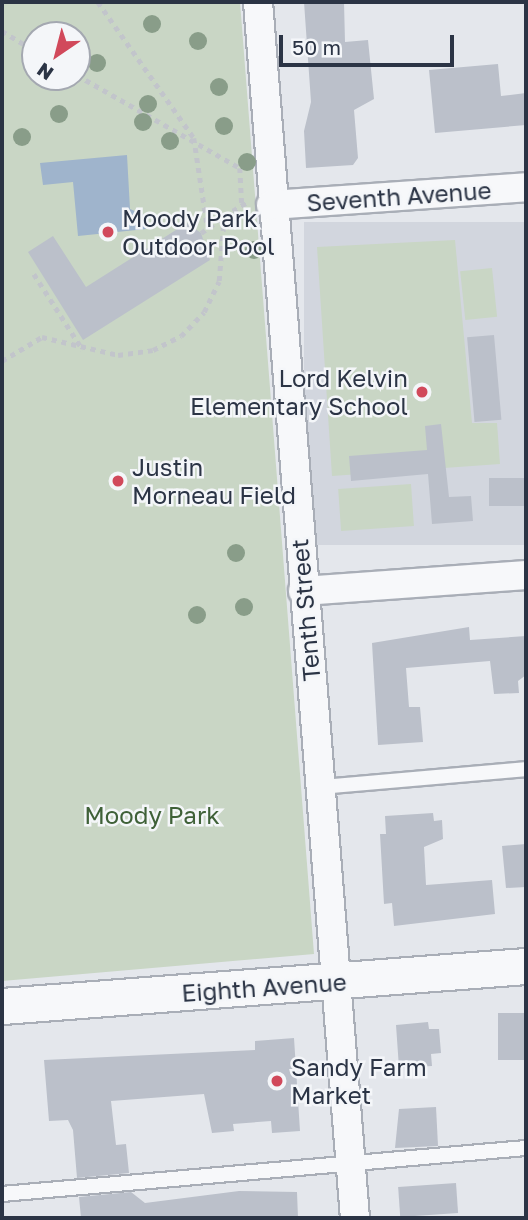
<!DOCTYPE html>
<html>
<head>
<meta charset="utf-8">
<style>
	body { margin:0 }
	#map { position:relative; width:528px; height:1220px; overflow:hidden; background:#e4e7ec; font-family:"Golos Text",sans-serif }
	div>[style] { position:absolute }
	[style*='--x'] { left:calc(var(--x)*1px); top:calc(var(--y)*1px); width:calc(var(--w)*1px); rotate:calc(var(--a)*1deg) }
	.built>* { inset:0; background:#d2d6de; transform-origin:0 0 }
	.green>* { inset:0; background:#c9d6c5; transform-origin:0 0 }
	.water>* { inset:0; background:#9fb4cc }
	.building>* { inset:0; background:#bbc0ca; transform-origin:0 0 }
	.path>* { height:4.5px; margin-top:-2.25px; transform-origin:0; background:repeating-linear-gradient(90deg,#c2c5cb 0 5px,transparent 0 10px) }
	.roads { filter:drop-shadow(2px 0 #a9aeb7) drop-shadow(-2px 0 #a9aeb7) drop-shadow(0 2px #a9aeb7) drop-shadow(0 -2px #a9aeb7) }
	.service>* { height:14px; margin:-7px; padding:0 7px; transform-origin:7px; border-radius:7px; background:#f7f8fa }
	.minor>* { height:28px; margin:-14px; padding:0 14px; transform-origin:14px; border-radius:14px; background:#f7f8fa }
	.tertiary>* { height:35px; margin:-17.5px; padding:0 17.5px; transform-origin:17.5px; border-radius:17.5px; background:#f7f8fa }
	.trees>* { width:18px; height:18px; margin:-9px; border-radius:50%; background:#899d89 }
	.dots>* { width:19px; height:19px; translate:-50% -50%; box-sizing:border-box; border:4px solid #f4f6f9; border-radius:50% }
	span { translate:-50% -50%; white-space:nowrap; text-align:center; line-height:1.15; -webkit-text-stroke:5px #f4f6f9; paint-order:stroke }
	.street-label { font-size:24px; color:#2b3445 }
	.poi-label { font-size:24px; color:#2b3445 }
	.left { translate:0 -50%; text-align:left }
	.right { translate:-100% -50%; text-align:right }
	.park-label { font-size:24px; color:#3f6138 }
	.frame { position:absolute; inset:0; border:4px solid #2b3445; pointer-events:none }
	.north { position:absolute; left:21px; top:21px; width:70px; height:70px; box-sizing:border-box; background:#f4f6f9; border:2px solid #a4a8b1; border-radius:50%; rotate:215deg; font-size:19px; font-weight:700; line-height:28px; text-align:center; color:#2b3445 }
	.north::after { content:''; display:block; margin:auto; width:24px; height:32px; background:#d1495b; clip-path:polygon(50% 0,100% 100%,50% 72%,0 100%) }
	.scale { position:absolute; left:279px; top:35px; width:175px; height:32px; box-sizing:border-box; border:4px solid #2b3445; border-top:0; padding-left:9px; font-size:21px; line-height:24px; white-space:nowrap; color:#2b3445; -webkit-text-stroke:5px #f4f6f9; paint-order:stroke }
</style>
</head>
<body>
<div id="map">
	<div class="built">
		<i style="left:526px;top:222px;width:323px;height:222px;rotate:90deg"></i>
	</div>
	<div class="green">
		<i style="clip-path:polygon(evenodd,2px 2px,240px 2px,314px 954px,2px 981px,2px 2px,35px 35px,77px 35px,77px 77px,35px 77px,35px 35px)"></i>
		<i style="clip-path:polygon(455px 240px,472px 423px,497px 423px,500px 464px,332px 476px,317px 247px)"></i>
		<i style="left:492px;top:268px;width:49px;height:32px;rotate:84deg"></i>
		<i style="left:411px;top:484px;width:42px;height:73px;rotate:86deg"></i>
	</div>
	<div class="water">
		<i style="clip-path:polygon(127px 155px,130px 209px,144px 215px,146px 229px,78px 236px,73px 182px,43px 185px,40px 163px)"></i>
	</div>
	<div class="building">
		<i style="clip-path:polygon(304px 2px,344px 2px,345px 42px,368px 40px,374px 99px,354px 110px,358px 158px,353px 165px,306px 168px,304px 131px,311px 102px)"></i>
		<i style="clip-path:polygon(498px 64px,501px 96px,526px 93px,526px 125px,435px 133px,429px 70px)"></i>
		<i style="clip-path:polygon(187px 223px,201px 233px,210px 260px,83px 340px,28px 252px,53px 236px,86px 287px)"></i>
		<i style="left:494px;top:335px;width:85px;height:27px;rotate:85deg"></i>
		<i style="clip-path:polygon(441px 424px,449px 497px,471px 496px,473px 521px,432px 524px,428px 474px,351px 481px,349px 456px,427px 450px,425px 426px)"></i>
		<i style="left:526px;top:478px;width:28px;height:37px;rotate:90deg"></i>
		<i style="clip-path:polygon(469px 627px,470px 640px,526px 636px,526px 675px,518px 681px,519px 693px,494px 694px,490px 661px,406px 668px,409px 707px,420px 707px,423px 742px,378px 745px,372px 643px)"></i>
		<i style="clip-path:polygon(433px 813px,434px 821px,442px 820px,443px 839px,424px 847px,426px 885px,492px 880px,495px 914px,394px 926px,392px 903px,384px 904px,380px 834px,386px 834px,385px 816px)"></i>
		<i style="clip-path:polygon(526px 844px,526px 887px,506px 888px,502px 846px)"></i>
		<i style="left:526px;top:1013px;width:47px;height:28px;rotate:90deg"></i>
		<i style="clip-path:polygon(428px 1022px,429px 1029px,439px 1029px,441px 1053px,431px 1054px,432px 1066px,399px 1068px,396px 1025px)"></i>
		<i style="clip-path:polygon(294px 1038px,300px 1131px,272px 1133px,271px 1121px,233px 1124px,234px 1131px,212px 1133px,204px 1094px,111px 1101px,116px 1145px,126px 1144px,129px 1173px,77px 1178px,73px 1130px,68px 1120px,49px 1121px,44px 1060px,255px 1050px,255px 1041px)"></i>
		<i style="clip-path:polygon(436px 1107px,438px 1146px,395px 1148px,399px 1109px)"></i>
		<i style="left:456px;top:1183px;width:30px;height:58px;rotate:86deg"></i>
		<i style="clip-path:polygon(239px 1191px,297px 1192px,298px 1218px,81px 1218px,79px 1197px,131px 1192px,145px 1203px)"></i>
	</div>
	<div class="path">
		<i style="--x:98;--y:2;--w:166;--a:54.8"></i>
		<i style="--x:194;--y:138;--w:87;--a:81.4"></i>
		<i style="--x:2;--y:31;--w:39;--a:31"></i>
		<i style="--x:77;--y:75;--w:188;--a:29.7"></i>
		<i style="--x:240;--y:168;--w:39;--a:87"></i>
		<i style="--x:201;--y:233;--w:29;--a:-36"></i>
		<i style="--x:34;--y:274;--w:90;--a:57.2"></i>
		<i style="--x:2;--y:361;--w:47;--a:-31"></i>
		<i style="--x:42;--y:337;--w:78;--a:13.3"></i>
		<i style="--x:118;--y:355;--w:35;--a:-8"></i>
		<i style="--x:153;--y:350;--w:31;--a:-27"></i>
		<i style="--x:181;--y:336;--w:33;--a:-46"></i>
		<i style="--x:204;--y:312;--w:34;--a:-64"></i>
		<i style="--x:219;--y:281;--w:65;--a:-85.6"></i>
		<i style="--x:224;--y:216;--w:26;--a:-31"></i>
	</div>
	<div class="roads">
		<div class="service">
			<i style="--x:321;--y:787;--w:206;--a:-5"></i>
			<i style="--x:2;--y:1194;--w:526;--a:-5.02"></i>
		</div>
		<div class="minor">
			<i style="--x:258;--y:2;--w:1220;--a:85.44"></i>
			<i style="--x:271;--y:205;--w:256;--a:-4"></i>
			<i style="--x:303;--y:591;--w:224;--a:-4.1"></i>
		</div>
		<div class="tertiary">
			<i style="--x:2;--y:1006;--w:526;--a:-4.37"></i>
		</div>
	</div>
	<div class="trees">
		<i style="left:152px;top:24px"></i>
		<i style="left:198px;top:41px"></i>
		<i style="left:97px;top:63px"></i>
		<i style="left:219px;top:87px"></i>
		<i style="left:148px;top:104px"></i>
		<i style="left:59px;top:114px"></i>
		<i style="left:143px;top:122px"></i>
		<i style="left:224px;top:126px"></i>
		<i style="left:22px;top:137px"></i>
		<i style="left:170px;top:141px"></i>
		<i style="left:247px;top:162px"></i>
		<i style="left:254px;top:250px"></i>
		<i style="left:236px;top:553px"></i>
		<i style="left:244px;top:607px"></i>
		<i style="left:197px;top:615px"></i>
	</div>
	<div class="dots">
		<i style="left:108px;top:232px;background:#d1495b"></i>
		<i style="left:422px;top:392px;background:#d1495b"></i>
		<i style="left:118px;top:481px;background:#d1495b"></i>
		<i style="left:277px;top:1081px;background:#d1495b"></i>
	</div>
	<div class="street-label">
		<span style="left:399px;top:196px;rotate:-4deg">Seventh Avenue</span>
		<span style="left:305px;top:610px;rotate:-95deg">Tenth Street</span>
		<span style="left:264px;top:987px;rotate:-4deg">Eighth Avenue</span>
	</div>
	<div class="poi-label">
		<span class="left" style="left:122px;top:232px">Moody Park<br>Outdoor Pool</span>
		<span class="right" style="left:408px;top:392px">Lord Kelvin<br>Elementary School</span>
		<span class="left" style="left:132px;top:481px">Justin<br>Morneau Field</span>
		<span class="left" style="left:291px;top:1081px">Sandy Farm<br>Market</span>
	</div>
	<div class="park-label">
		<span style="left:152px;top:815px">Moody Park</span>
	</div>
	<div class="frame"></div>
	<div class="north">N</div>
	<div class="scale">50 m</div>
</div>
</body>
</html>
